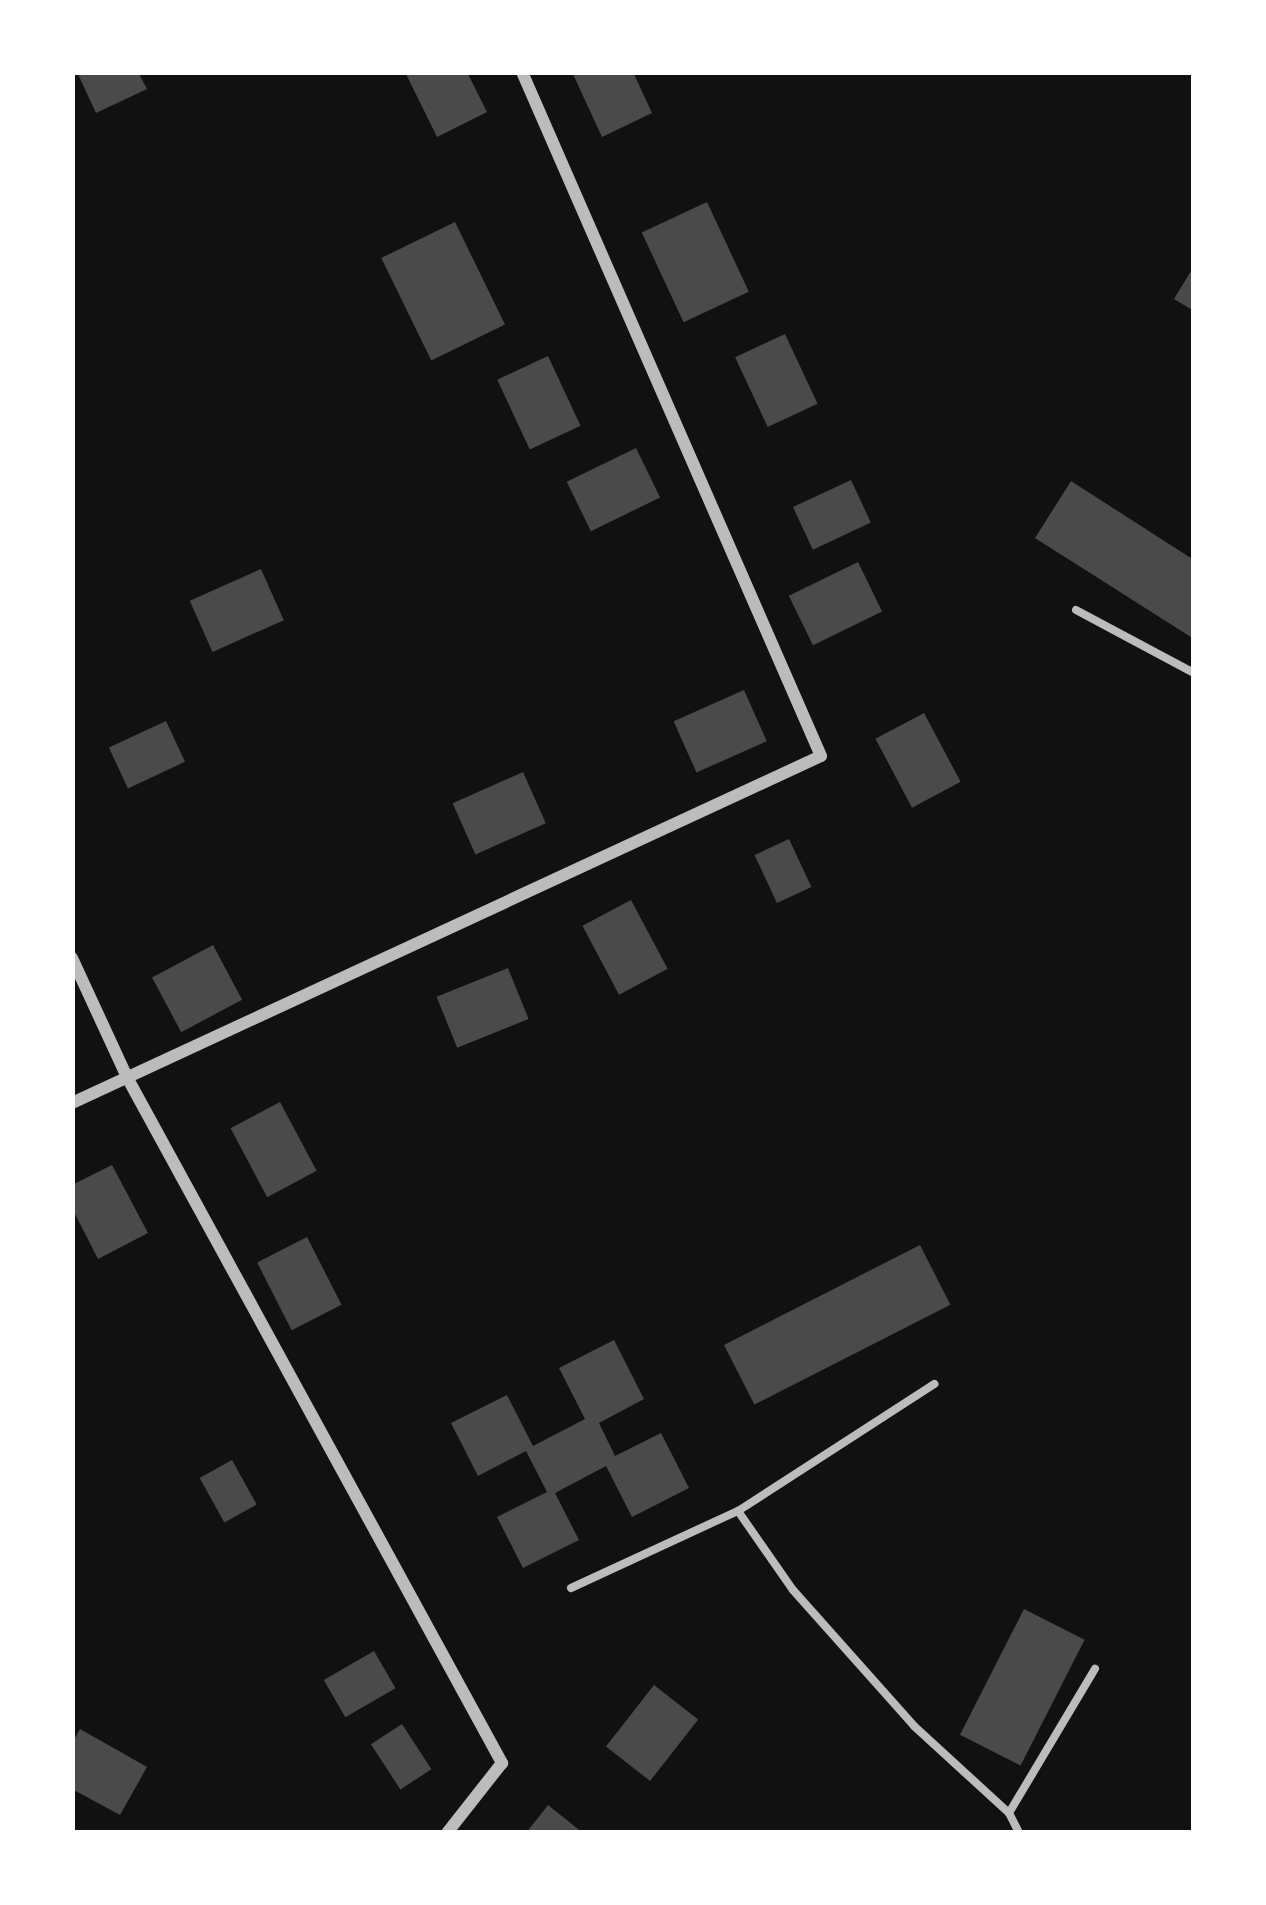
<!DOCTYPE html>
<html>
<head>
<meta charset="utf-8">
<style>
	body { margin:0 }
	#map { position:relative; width:1266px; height:1905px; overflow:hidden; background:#111; font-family:"PT Sans",sans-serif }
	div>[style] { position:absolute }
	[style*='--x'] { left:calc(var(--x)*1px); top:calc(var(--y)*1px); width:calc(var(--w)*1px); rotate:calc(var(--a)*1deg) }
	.building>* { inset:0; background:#4a4a4a; transform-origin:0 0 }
	.service>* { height:8px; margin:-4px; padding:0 4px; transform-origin:4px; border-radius:4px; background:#bcbcbc }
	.minor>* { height:12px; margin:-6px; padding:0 6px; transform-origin:6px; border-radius:6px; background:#bcbcbc }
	span { translate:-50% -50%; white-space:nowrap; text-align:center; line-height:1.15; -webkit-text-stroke:10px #fff; paint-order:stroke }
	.frame { position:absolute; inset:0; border:75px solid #fff; pointer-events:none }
</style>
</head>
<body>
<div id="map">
	<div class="building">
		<i style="clip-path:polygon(77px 72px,138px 72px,147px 89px,96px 113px)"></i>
		<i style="clip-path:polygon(405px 72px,467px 72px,487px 112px,437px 137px)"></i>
		<i style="clip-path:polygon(572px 72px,633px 72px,652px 113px,602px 137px)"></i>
		<i style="left:707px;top:202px;width:99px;height:72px;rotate:65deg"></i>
		<i style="left:455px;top:222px;width:114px;height:82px;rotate:64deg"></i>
		<i style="clip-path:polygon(1194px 266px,1194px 311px,1174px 299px)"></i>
		<i style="left:785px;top:334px;width:77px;height:55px;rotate:65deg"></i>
		<i style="left:548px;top:356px;width:77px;height:56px;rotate:65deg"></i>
		<i style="left:636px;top:448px;width:55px;height:77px;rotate:64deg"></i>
		<i style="left:851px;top:480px;width:47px;height:64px;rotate:65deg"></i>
		<i style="clip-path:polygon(1071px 481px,1194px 560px,1194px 639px,1035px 538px)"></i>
		<i style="left:858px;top:562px;width:55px;height:77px;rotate:64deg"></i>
		<i style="left:261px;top:569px;width:56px;height:78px;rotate:66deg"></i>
		<i style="left:744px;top:690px;width:56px;height:77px;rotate:66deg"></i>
		<i style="left:924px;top:713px;width:78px;height:55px;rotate:62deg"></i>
		<i style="left:166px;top:721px;width:45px;height:63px;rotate:65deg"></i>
		<i style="left:523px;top:772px;width:56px;height:77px;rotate:66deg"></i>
		<i style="left:789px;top:839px;width:53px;height:38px;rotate:65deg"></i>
		<i style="left:631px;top:900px;width:78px;height:55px;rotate:62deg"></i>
		<i style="left:213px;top:945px;width:62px;height:69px;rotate:62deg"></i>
		<i style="left:508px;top:968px;width:55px;height:77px;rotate:68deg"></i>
		<i style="left:280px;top:1102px;width:78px;height:56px;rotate:62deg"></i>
		<i style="clip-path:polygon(112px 1165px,148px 1233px,98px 1259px,72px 1208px,72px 1185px)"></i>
		<i style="left:307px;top:1237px;width:76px;height:56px;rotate:63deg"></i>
		<i style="left:920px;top:1245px;width:67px;height:220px;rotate:63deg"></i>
		<i style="clip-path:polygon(614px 1340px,644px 1399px,599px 1423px,615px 1456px,661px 1433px,689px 1488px,632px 1517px,606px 1466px,555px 1493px,579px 1540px,523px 1568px,497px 1517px,547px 1492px,526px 1451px,478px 1476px,451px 1423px,507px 1395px,533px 1446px,585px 1419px,559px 1368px)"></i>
		<i style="left:232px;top:1460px;width:51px;height:37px;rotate:61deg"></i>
		<i style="left:1024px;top:1609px;width:68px;height:141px;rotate:27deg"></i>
		<i style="left:374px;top:1651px;width:43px;height:58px;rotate:60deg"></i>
		<i style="left:654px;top:1685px;width:56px;height:78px;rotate:38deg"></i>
		<i style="left:402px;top:1724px;width:54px;height:37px;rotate:57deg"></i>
		<i style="clip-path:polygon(80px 1729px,147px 1767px,120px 1815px,72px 1789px,72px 1743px)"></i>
		<i style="clip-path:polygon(548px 1805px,583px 1833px,526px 1833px)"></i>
	</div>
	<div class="service">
		<i style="--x:1076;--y:610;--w:134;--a:28.1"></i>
		<i style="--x:738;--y:1511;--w:96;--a:55.2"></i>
		<i style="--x:793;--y:1590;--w:182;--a:48.3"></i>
		<i style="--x:914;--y:1726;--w:129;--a:42.5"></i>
		<i style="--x:1009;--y:1813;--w:22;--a:63"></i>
		<i style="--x:571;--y:1588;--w:184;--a:-24.8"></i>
		<i style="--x:738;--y:1511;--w:234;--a:-32.9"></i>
		<i style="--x:1009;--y:1813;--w:168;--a:-59.2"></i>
	</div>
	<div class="minor">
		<i style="--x:72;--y:958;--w:133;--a:65.2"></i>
		<i style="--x:128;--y:1079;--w:780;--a:61.33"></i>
		<i style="--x:502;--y:1763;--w:89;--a:128.2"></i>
		<i style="--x:72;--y:1103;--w:825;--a:-24.86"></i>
		<i style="--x:821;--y:756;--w:746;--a:-113.61"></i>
	</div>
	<div class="frame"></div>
</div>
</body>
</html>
